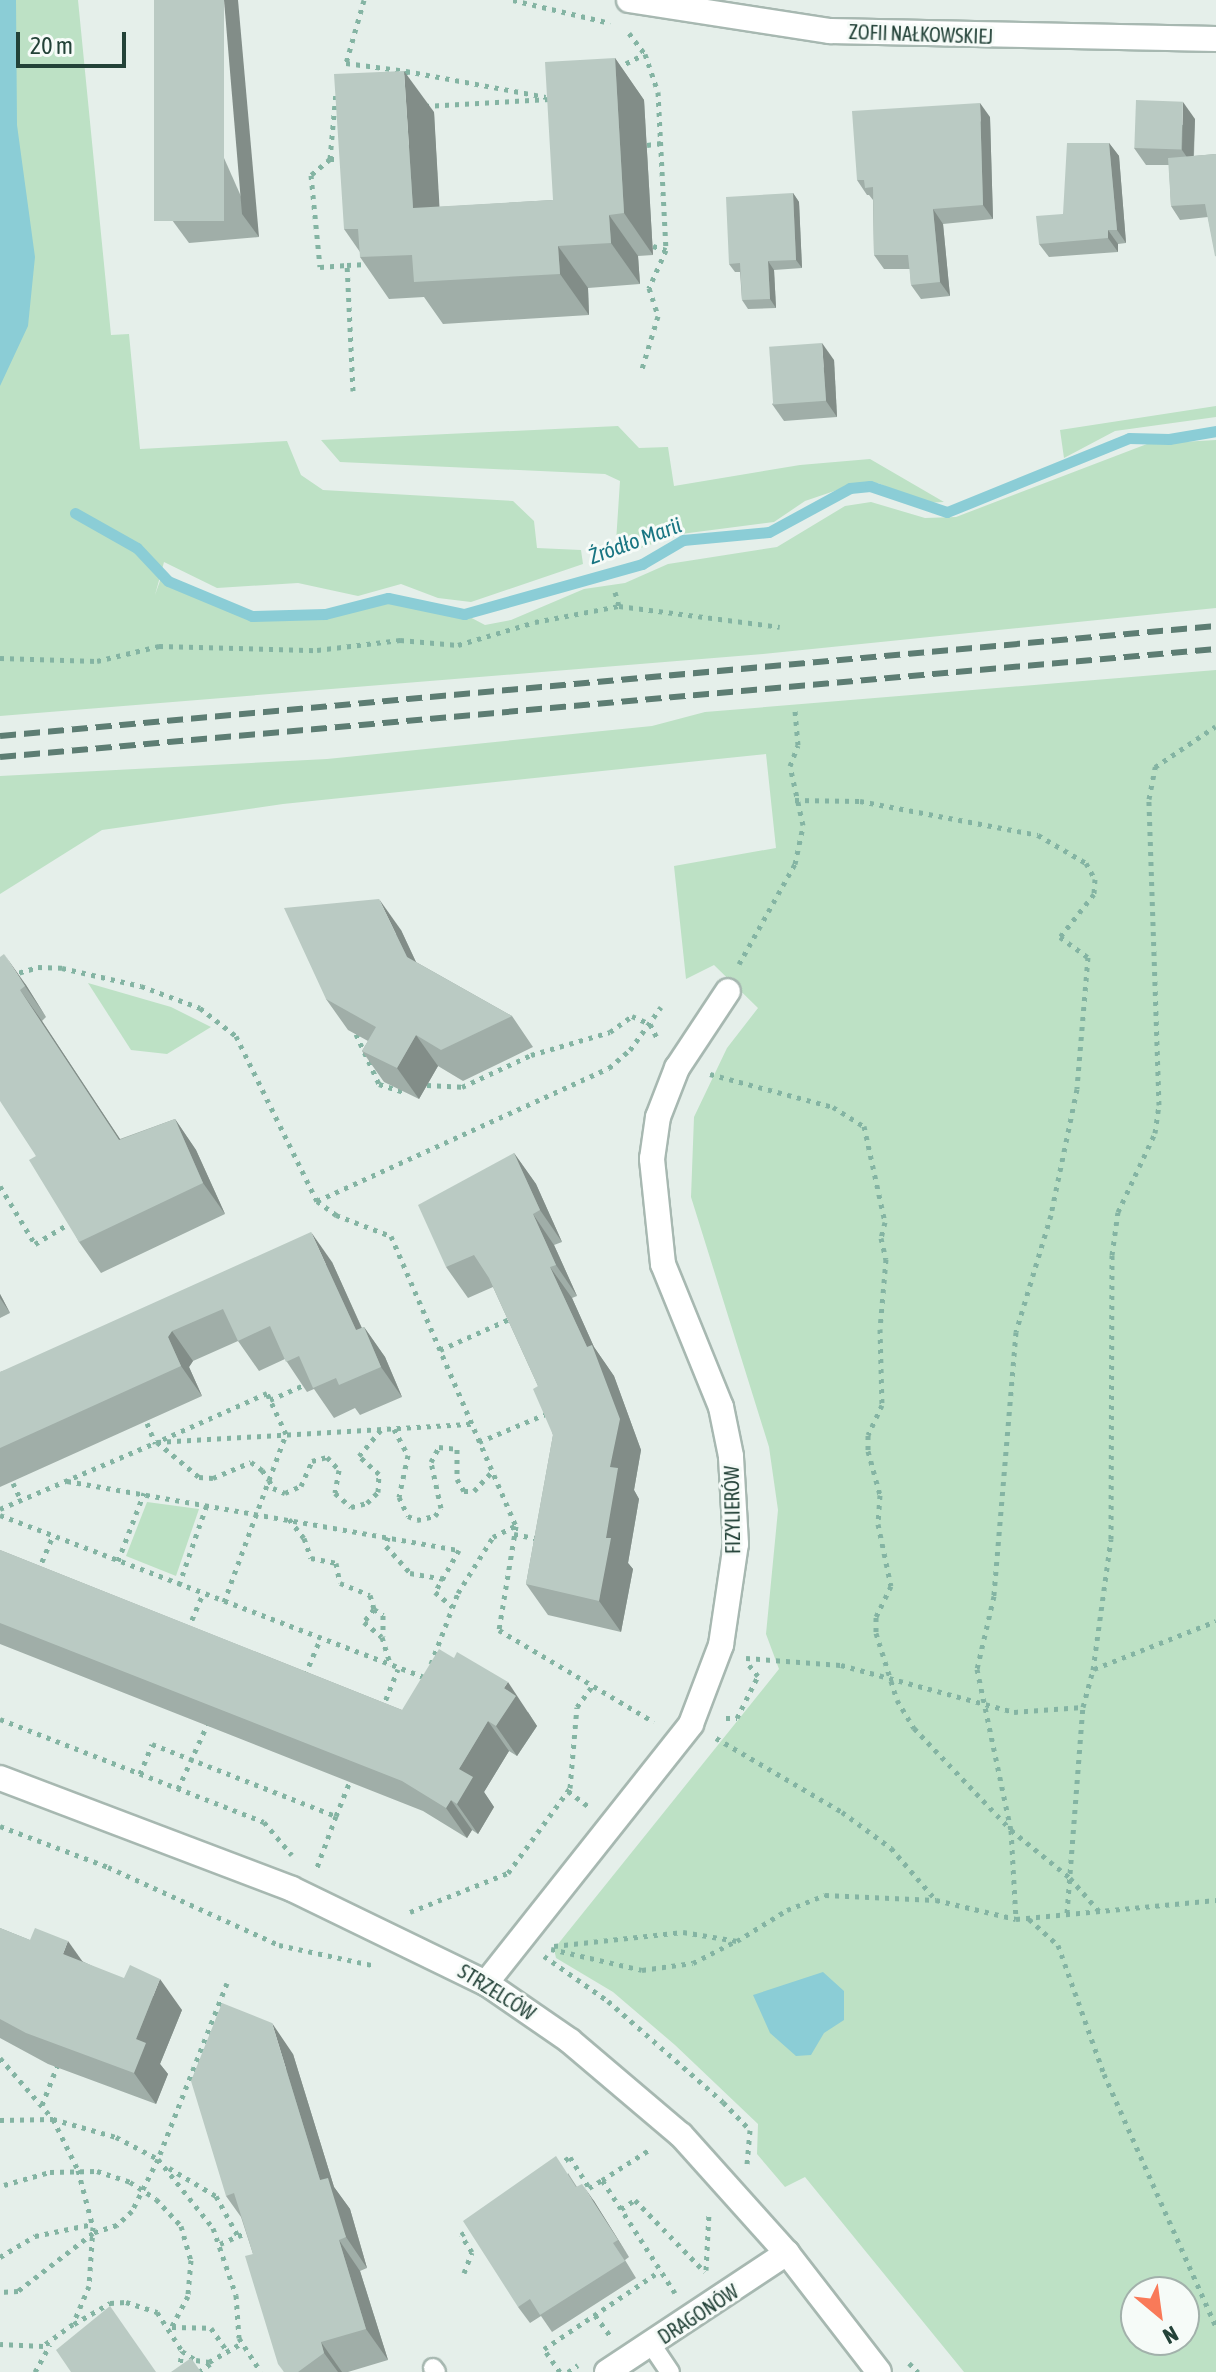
<!DOCTYPE html>
<html>
<head>
<meta charset="utf-8">
<style>
	body { margin:0 }
	#map { position:relative; width:1216px; height:2372px; overflow:hidden; background:#e5efea; font-family:"Asap Condensed",sans-serif }
	div>[style] { position:absolute }
	[style*='--x'] { left:calc(var(--x)*1px); top:calc(var(--y)*1px); width:calc(var(--w)*1px); rotate:calc(var(--a)*1deg) }
	.green>* { inset:0; background:#bde1c5 }
	.water>* { inset:0; background:#8bcdd6 }
	.stream>* { height:11px; margin:-5.5px; padding:0 5.5px; transform-origin:5.5px; border-radius:5.5px; background:#8bcdd6 }
	.path>* { height:5px; margin-top:-2.5px; transform-origin:0; background:repeating-linear-gradient(90deg,#84b4a3 0 4px,transparent 0 10px) }
	.roads { filter:drop-shadow(2px 0 #a7b8b1) drop-shadow(-2px 0 #a7b8b1) drop-shadow(0 2px #a7b8b1) drop-shadow(0 -2px #a7b8b1) }
	.service>* { height:18px; margin:-9px; padding:0 9px; transform-origin:9px; border-radius:9px; background:#fff }
	.minor>* { height:24px; margin:-12px; padding:0 12px; transform-origin:12px; border-radius:12px; background:#fff }
	.tertiary>* { height:24px; margin:-12px; padding:0 12px; transform-origin:12px; border-radius:12px; background:#fff }
	.rail>* { height:6px; margin-top:-3px; transform-origin:0; background:repeating-linear-gradient(90deg,#5d7d73 0 16px,transparent 0 24px) }
	.wall>* { inset:0; background:#a0aea8 }
	.shaded-wall>* { inset:0; background:#828d88 }
	.building>* { inset:0; background:#bacac3; transform-origin:0 0 }
	span { translate:-50% -50%; white-space:nowrap; text-align:center; line-height:1.15; -webkit-text-stroke:6px #f6fbf8; paint-order:stroke }
	.street-label { font-size:20px; color:#234238 }
	.water-label { font-size:22px; color:#187582; font-style:italic }
	.north { position:absolute; left:1120px; top:2276px; width:80px; height:80px; box-sizing:border-box; background:#f6fbf8; border:2px solid #a2b1ab; border-radius:50%; rotate:151deg; font-size:22px; font-weight:700; line-height:32px; text-align:center; color:#234238 }
	.north::after { content:''; display:block; margin:auto; width:28px; height:36px; background:#f97a59; clip-path:polygon(50% 0,100% 100%,50% 72%,0 100%) }
	.scale { position:absolute; left:16px; top:32px; width:110px; height:36px; box-sizing:border-box; border:4px solid #234238; border-top:0; padding-left:10px; font-size:24px; line-height:28px; white-space:nowrap; color:#234238; -webkit-text-stroke:6px #f6fbf8; paint-order:stroke }
</style>
</head>
<body>
<div id="map">
	<div class="green">
		<i style="clip-path:polygon(0 0,78px 0,111px 335px,129px 334px,140px 449px,287px 441px,301px 475px,323px 490px,513px 501px,534px 521px,537px 548px,581px 550px,583px 564px,471px 602px,438px 598px,401px 584px,358px 596px,298px 583px,217px 588px,164px 562px,155px 595px,162px 575px,184px 591px,252px 616px,325px 614px,403px 598px,464px 614px,485px 625px,511px 620px,584px 589px,625px 583px,668px 564px,777px 547px,845px 506px,871px 502px,925px 518px,956px 517px,1147px 444px,1216px 440px,1216px 608px,763px 654px,0 716px)"></i>
		<i style="clip-path:polygon(1216px 406px,1216px 417px,1115px 431px,1064px 458px,1060px 430px)"></i>
		<i style="clip-path:polygon(618px 426px,639px 448px,668px 447px,674px 486px,800px 465px,870px 459px,944px 502px,925px 503px,878px 483px,858px 483px,805px 501px,774px 522px,681px 534px,626px 553px,616px 542px,620px 481px,605px 474px,340px 462px,321px 440px)"></i>
		<i style="clip-path:polygon(evenodd,1216px 670px,1216px 2372px,964px 2372px,805px 2177px,785px 2187px,757px 2154px,758px 2124px,675px 2045px,613px 1992px,556px 1958px,554px 1949px,779px 1669px,766px 1634px,778px 1510px,769px 1447px,691px 1197px,694px 1117px,727px 1048px,758px 1008px,714px 965px,686px 979px,674px 866px,776px 848px,766px 754px,283px 804px,102px 830px,0 894px,0 776px,327px 759px,652px 726px,705px 712px,1216px 670px,1136px 2292px,1184px 2292px,1184px 2340px,1136px 2340px,1136px 2292px)"></i>
		<i style="clip-path:polygon(88px 983px,171px 1007px,211px 1027px,167px 1054px,131px 1050px)"></i>
		<i style="clip-path:polygon(147px 1502px,199px 1509px,176px 1576px,126px 1556px)"></i>
	</div>
	<div class="water">
		<i style="clip-path:polygon(0 0,16px 0,17px 125px,35px 257px,28px 326px,0 386px)"></i>
		<i style="clip-path:polygon(823px 1972px,844px 1991px,844px 2020px,824px 2033px,811px 2055px,796px 2056px,770px 2033px,753px 1995px)"></i>
	</div>
	<div class="stream">
		<i style="--x:75;--y:513;--w:71;--a:29.4"></i>
		<i style="--x:137;--y:548;--w:45;--a:46.8"></i>
		<i style="--x:168;--y:581;--w:91;--a:22.6"></i>
		<i style="--x:252;--y:616;--w:73;--a:-1.6"></i>
		<i style="--x:325;--y:614;--w:65;--a:-14.3"></i>
		<i style="--x:388;--y:598;--w:78;--a:11.9"></i>
		<i style="--x:464;--y:614;--w:185;--a:-15.7"></i>
		<i style="--x:642;--y:564;--w:48;--a:-30.3"></i>
		<i style="--x:683;--y:540;--w:86;--a:-5.3"></i>
		<i style="--x:769;--y:532;--w:92;--a:-28.5"></i>
		<i style="--x:850;--y:488;--w:20;--a:-6"></i>
		<i style="--x:870;--y:486;--w:81;--a:18.7"></i>
		<i style="--x:947;--y:512;--w:196;--a:-22.1"></i>
		<i style="--x:1129;--y:438;--w:40;--a:1.4"></i>
		<i style="--x:1169;--y:439;--w:48;--a:-9.7"></i>
	</div>
	<div class="path">
		<i style="--x:364;--y:0;--w:66;--a:105.9"></i>
		<i style="--x:346;--y:63;--w:61;--a:7.6"></i>
		<i style="--x:406;--y:71;--w:8;--a:90"></i>
		<i style="--x:513;--y:0;--w:100;--a:13.3"></i>
		<i style="--x:629;--y:33;--w:26;--a:53"></i>
		<i style="--x:645;--y:54;--w:40;--a:71.1"></i>
		<i style="--x:658;--y:92;--w:158;--a:87.1"></i>
		<i style="--x:666;--y:250;--w:42;--a:114.1"></i>
		<i style="--x:649;--y:288;--w:29;--a:72"></i>
		<i style="--x:658;--y:316;--w:59;--a:106.9"></i>
		<i style="--x:617;--y:68;--w:31;--a:-27"></i>
		<i style="--x:406;--y:71;--w:142;--a:10.5"></i>
		<i style="--x:425;--y:106;--w:125;--a:-3.2"></i>
		<i style="--x:647;--y:145;--w:14;--a:-8"></i>
		<i style="--x:330;--y:159;--w:67;--a:-84.9"></i>
		<i style="--x:344;--y:159;--w:14;--a:180"></i>
		<i style="--x:330;--y:159;--w:25;--a:140"></i>
		<i style="--x:311;--y:175;--w:92;--a:84.4"></i>
		<i style="--x:320;--y:267;--w:27;--a:-4"></i>
		<i style="--x:653;--y:246;--w:14;--a:17"></i>
		<i style="--x:353;--y:391;--w:126;--a:-92.7"></i>
		<i style="--x:347;--y:265;--w:21;--a:-3"></i>
		<i style="--x:615;--y:592;--w:15;--a:74"></i>
		<i style="--x:0;--y:658;--w:97;--a:1.8"></i>
		<i style="--x:97;--y:661;--w:64;--a:-13.6"></i>
		<i style="--x:159;--y:646;--w:158;--a:1.5"></i>
		<i style="--x:317;--y:650;--w:84;--a:-6.9"></i>
		<i style="--x:400;--y:640;--w:58;--a:4.9"></i>
		<i style="--x:458;--y:645;--w:80;--a:-16.6"></i>
		<i style="--x:535;--y:622;--w:86;--a:-10.8"></i>
		<i style="--x:619;--y:606;--w:162;--a:7.4"></i>
		<i style="--x:795;--y:800;--w:65;--a:0.9"></i>
		<i style="--x:860;--y:801;--w:181;--a:10.8"></i>
		<i style="--x:1038;--y:835;--w:56;--a:30.3"></i>
		<i style="--x:1086;--y:863;--w:18;--a:61"></i>
		<i style="--x:1095;--y:879;--w:15;--a:94"></i>
		<i style="--x:1094;--y:894;--w:55;--a:128.3"></i>
		<i style="--x:1060;--y:937;--w:34;--a:36"></i>
		<i style="--x:1088;--y:957;--w:132;--a:94.8"></i>
		<i style="--x:1077;--y:1089;--w:129;--a:101.7"></i>
		<i style="--x:1051;--y:1215;--w:122;--a:106.7"></i>
		<i style="--x:1016;--y:1332;--w:265;--a:94.8"></i>
		<i style="--x:994;--y:1596;--w:75;--a:103.1"></i>
		<i style="--x:977;--y:1669;--w:165;--a:78.1"></i>
		<i style="--x:1011;--y:1830;--w:89;--a:86.8"></i>
		<i style="--x:739;--y:964;--w:115;--a:-60.8"></i>
		<i style="--x:795;--y:864;--w:40;--a:-78"></i>
		<i style="--x:803;--y:825;--w:60;--a:-102.4"></i>
		<i style="--x:790;--y:766;--w:22;--a:-69"></i>
		<i style="--x:798;--y:745;--w:37;--a:-95"></i>
		<i style="--x:0;--y:978;--w:40;--a:-16"></i>
		<i style="--x:38;--y:967;--w:24;--a:2"></i>
		<i style="--x:62;--y:968;--w:81;--a:12.8"></i>
		<i style="--x:141;--y:986;--w:63;--a:20.4"></i>
		<i style="--x:200;--y:1008;--w:46;--a:37.9"></i>
		<i style="--x:236;--y:1036;--w:184;--a:63.9"></i>
		<i style="--x:317;--y:1201;--w:24;--a:36"></i>
		<i style="--x:336;--y:1215;--w:59;--a:20.9"></i>
		<i style="--x:391;--y:1236;--w:316;--a:66.7"></i>
		<i style="--x:516;--y:1526;--w:105;--a:99.3"></i>
		<i style="--x:499;--y:1630;--w:180;--a:30.7"></i>
		<i style="--x:356;--y:1034;--w:55;--a:65.3"></i>
		<i style="--x:379;--y:1084;--w:29;--a:18"></i>
		<i style="--x:710;--y:1074;--w:127;--a:15"></i>
		<i style="--x:833;--y:1107;--w:36;--a:32"></i>
		<i style="--x:864;--y:1126;--w:98;--a:77.7"></i>
		<i style="--x:885;--y:1222;--w:16;--a:104"></i>
		<i style="--x:881;--y:1238;--w:22;--a:77"></i>
		<i style="--x:886;--y:1259;--w:70;--a:94.9"></i>
		<i style="--x:880;--y:1329;--w:76;--a:88.5"></i>
		<i style="--x:882;--y:1405;--w:33;--a:115"></i>
		<i style="--x:868;--y:1435;--w:16;--a:90"></i>
		<i style="--x:868;--y:1451;--w:46;--a:74.7"></i>
		<i style="--x:880;--y:1495;--w:29;--a:94"></i>
		<i style="--x:878;--y:1524;--w:63;--a:78.2"></i>
		<i style="--x:891;--y:1586;--w:34;--a:116"></i>
		<i style="--x:876;--y:1617;--w:16;--a:90"></i>
		<i style="--x:876;--y:1633;--w:70;--a:72.6"></i>
		<i style="--x:897;--y:1700;--w:33;--a:59"></i>
		<i style="--x:914;--y:1728;--w:141;--a:46.4"></i>
		<i style="--x:1011;--y:1830;--w:76;--a:39.1"></i>
		<i style="--x:1070;--y:1878;--w:44;--a:48.7"></i>
		<i style="--x:427;--y:1085;--w:35;--a:3"></i>
		<i style="--x:462;--y:1087;--w:76;--a:-24.9"></i>
		<i style="--x:531;--y:1055;--w:82;--a:-16.2"></i>
		<i style="--x:610;--y:1032;--w:27;--a:-36"></i>
		<i style="--x:632;--y:1016;--w:20;--a:24"></i>
		<i style="--x:650;--y:1024;--w:18;--a:63"></i>
		<i style="--x:0;--y:1186;--w:68;--a:58.9"></i>
		<i style="--x:35;--y:1244;--w:41;--a:-31"></i>
		<i style="--x:317;--y:1201;--w:321;--a:-24.5"></i>
		<i style="--x:609;--y:1068;--w:28;--a:-41"></i>
		<i style="--x:630;--y:1050;--w:53;--a:-54.2"></i>
		<i style="--x:440;--y:1350;--w:81;--a:-24"></i>
		<i style="--x:270;--y:1400;--w:37;--a:-24"></i>
		<i style="--x:147;--y:1423;--w:22;--a:68"></i>
		<i style="--x:394;--y:1429;--w:30;--a:62"></i>
		<i style="--x:408;--y:1455;--w:43;--a:102.1"></i>
		<i style="--x:399;--y:1497;--w:21;--a:65"></i>
		<i style="--x:408;--y:1516;--w:10;--a:24"></i>
		<i style="--x:417;--y:1520;--w:18;--a:-13"></i>
		<i style="--x:435;--y:1516;--w:10;--a:-53"></i>
		<i style="--x:441;--y:1508;--w:47;--a:-102.3"></i>
		<i style="--x:431;--y:1462;--w:17;--a:-62"></i>
		<i style="--x:439;--y:1447;--w:18;--a:6"></i>
		<i style="--x:457;--y:1449;--w:30;--a:90"></i>
		<i style="--x:457;--y:1479;--w:14;--a:60"></i>
		<i style="--x:464;--y:1491;--w:10;--a:0"></i>
		<i style="--x:474;--y:1491;--w:26;--a:-47"></i>
		<i style="--x:479;--y:1442;--w:75;--a:-22.8"></i>
		<i style="--x:67;--y:1481;--w:398;--a:10"></i>
		<i style="--x:459;--y:1550;--w:48;--a:119.7"></i>
		<i style="--x:435;--y:1592;--w:23;--a:40"></i>
		<i style="--x:13;--y:1483;--w:19;--a:65"></i>
		<i style="--x:0;--y:1509;--w:171;--a:-23.1"></i>
		<i style="--x:157;--y:1442;--w:316;--a:-3.3"></i>
		<i style="--x:0;--y:1515;--w:455;--a:20.9"></i>
		<i style="--x:289;--y:1519;--w:24;--a:52"></i>
		<i style="--x:304;--y:1538;--w:21;--a:71"></i>
		<i style="--x:311;--y:1558;--w:25;--a:11"></i>
		<i style="--x:336;--y:1563;--w:20;--a:79"></i>
		<i style="--x:340;--y:1583;--w:32;--a:22"></i>
		<i style="--x:370;--y:1595;--w:15;--a:74"></i>
		<i style="--x:374;--y:1609;--w:16;--a:128"></i>
		<i style="--x:364;--y:1622;--w:23;--a:40"></i>
		<i style="--x:382;--y:1637;--w:30;--a:73"></i>
		<i style="--x:514;--y:1534;--w:26;--a:11"></i>
		<i style="--x:388;--y:1537;--w:9;--a:103"></i>
		<i style="--x:386;--y:1546;--w:36;--a:48"></i>
		<i style="--x:410;--y:1573;--w:34;--a:10"></i>
		<i style="--x:118;--y:1561;--w:73;--a:-69.1"></i>
		<i style="--x:38;--y:1571;--w:39;--a:-67"></i>
		<i style="--x:179;--y:1585;--w:86;--a:-70.9"></i>
		<i style="--x:224;--y:1602;--w:130;--a:-69.8"></i>
		<i style="--x:269;--y:1480;--w:49;--a:-69.7"></i>
		<i style="--x:286;--y:1434;--w:45;--a:-114.9"></i>
		<i style="--x:267;--y:1393;--w:120;--a:156"></i>
		<i style="--x:157;--y:1442;--w:55;--a:39.8"></i>
		<i style="--x:199;--y:1477;--w:14;--a:4"></i>
		<i style="--x:213;--y:1478;--w:41;--a:-22.8"></i>
		<i style="--x:251;--y:1462;--w:14;--a:36"></i>
		<i style="--x:262;--y:1470;--w:12;--a:55"></i>
		<i style="--x:269;--y:1480;--w:9;--a:63"></i>
		<i style="--x:273;--y:1488;--w:13;--a:23"></i>
		<i style="--x:285;--y:1493;--w:17;--a:-24"></i>
		<i style="--x:301;--y:1486;--w:27;--a:-66"></i>
		<i style="--x:312;--y:1461;--w:16;--a:-15"></i>
		<i style="--x:327;--y:1457;--w:18;--a:47"></i>
		<i style="--x:339;--y:1470;--w:23;--a:100"></i>
		<i style="--x:335;--y:1493;--w:21;--a:41"></i>
		<i style="--x:351;--y:1507;--w:16;--a:-14"></i>
		<i style="--x:367;--y:1503;--w:16;--a:-45"></i>
		<i style="--x:378;--y:1492;--w:18;--a:-87"></i>
		<i style="--x:379;--y:1474;--w:27;--a:-138"></i>
		<i style="--x:359;--y:1456;--w:35;--a:-50"></i>
		<i style="--x:374;--y:1609;--w:11;--a:34"></i>
		<i style="--x:383;--y:1615;--w:21;--a:90"></i>
		<i style="--x:188;--y:1629;--w:39;--a:-67"></i>
		<i style="--x:746;--y:1658;--w:95;--a:4.2"></i>
		<i style="--x:841;--y:1665;--w:179;--a:15.2"></i>
		<i style="--x:1014;--y:1712;--w:69;--a:-4.1"></i>
		<i style="--x:431;--y:1664;--w:76;--a:-69.2"></i>
		<i style="--x:458;--y:1593;--w:66;--a:-58"></i>
		<i style="--x:493;--y:1537;--w:25;--a:-27"></i>
		<i style="--x:1094;--y:1669;--w:131;--a:-21.5"></i>
		<i style="--x:305;--y:1675;--w:39;--a:-67"></i>
		<i style="--x:382;--y:1709;--w:43;--a:-68.2"></i>
		<i style="--x:726;--y:1718;--w:11;--a:0"></i>
		<i style="--x:737;--y:1718;--w:47;--a:-63.4"></i>
		<i style="--x:758;--y:1676;--w:19;--a:-129"></i>
		<i style="--x:0;--y:1719;--w:283;--a:21.3"></i>
		<i style="--x:264;--y:1822;--w:43;--a:49.7"></i>
		<i style="--x:716;--y:1738;--w:146;--a:30.4"></i>
		<i style="--x:842;--y:1812;--w:61;--a:36.3"></i>
		<i style="--x:891;--y:1848;--w:67;--a:49.2"></i>
		<i style="--x:140;--y:1774;--w:32;--a:-68"></i>
		<i style="--x:152;--y:1744;--w:198;--a:21.4"></i>
		<i style="--x:336;--y:1816;--w:58;--a:110.3"></i>
		<i style="--x:178;--y:1789;--w:72;--a:-65.6"></i>
		<i style="--x:568;--y:1791;--w:26;--a:37"></i>
		<i style="--x:336;--y:1816;--w:43;--a:-68.2"></i>
		<i style="--x:0;--y:1826;--w:116;--a:20.8"></i>
		<i style="--x:108;--y:1867;--w:188;--a:24.5"></i>
		<i style="--x:279;--y:1945;--w:99;--a:12.2"></i>
		<i style="--x:410;--y:1912;--w:105;--a:-21.7"></i>
		<i style="--x:508;--y:1873;--w:105;--a:-53.9"></i>
		<i style="--x:570;--y:1788;--w:81;--a:-85.1"></i>
		<i style="--x:577;--y:1707;--w:26;--a:-54"></i>
		<i style="--x:1067;--y:1913;--w:207;--a:-85.6"></i>
		<i style="--x:1083;--y:1707;--w:38;--a:-75"></i>
		<i style="--x:1093;--y:1670;--w:132;--a:-82.2"></i>
		<i style="--x:1111;--y:1539;--w:284;--a:-89.8"></i>
		<i style="--x:1112;--y:1255;--w:43;--a:-82.1"></i>
		<i style="--x:1118;--y:1212;--w:87;--a:-64.9"></i>
		<i style="--x:1155;--y:1133;--w:28;--a:-82"></i>
		<i style="--x:1159;--y:1105;--w:306;--a:-91.9"></i>
		<i style="--x:1149;--y:799;--w:33;--a:-79"></i>
		<i style="--x:1155;--y:767;--w:73;--a:-33.9"></i>
		<i style="--x:1029;--y:1919;--w:39;--a:42"></i>
		<i style="--x:1058;--y:1945;--w:137;--a:70.4"></i>
		<i style="--x:1104;--y:2074;--w:277;--a:66.1"></i>
		<i style="--x:554;--y:1946;--w:130;--a:-6.2"></i>
		<i style="--x:683;--y:1932;--w:55;--a:9.5"></i>
		<i style="--x:737;--y:1941;--w:59;--a:-31.8"></i>
		<i style="--x:787;--y:1910;--w:41;--a:-21.5"></i>
		<i style="--x:825;--y:1895;--w:111;--a:2.6"></i>
		<i style="--x:936;--y:1900;--w:82;--a:13.4"></i>
		<i style="--x:1016;--y:1919;--w:201;--a:-5.4"></i>
		<i style="--x:551;--y:1949;--w:93;--a:13"></i>
		<i style="--x:642;--y:1970;--w:51;--a:-7.8"></i>
		<i style="--x:693;--y:1963;--w:48;--a:-27.1"></i>
		<i style="--x:544;--y:1956;--w:78;--a:35.1"></i>
		<i style="--x:608;--y:2001;--w:153;--a:41.3"></i>
		<i style="--x:723;--y:2102;--w:39;--a:46"></i>
		<i style="--x:750;--y:2130;--w:34;--a:95"></i>
		<i style="--x:227;--y:1983;--w:189;--a:111.4"></i>
		<i style="--x:158;--y:2159;--w:88;--a:51.4"></i>
		<i style="--x:213;--y:2228;--w:71;--a:71.1"></i>
		<i style="--x:236;--y:2295;--w:43;--a:86"></i>
		<i style="--x:239;--y:2338;--w:40;--a:57.1"></i>
		<i style="--x:0;--y:2058;--w:81;--a:49"></i>
		<i style="--x:53;--y:2119;--w:57;--a:63.9"></i>
		<i style="--x:78;--y:2170;--w:59;--a:75.3"></i>
		<i style="--x:93;--y:2227;--w:59;--a:93.9"></i>
		<i style="--x:89;--y:2286;--w:41;--a:112.8"></i>
		<i style="--x:73;--y:2324;--w:37;--a:144"></i>
		<i style="--x:43;--y:2346;--w:43;--a:-177.3"></i>
		<i style="--x:42;--y:2105;--w:44;--a:-68.7"></i>
		<i style="--x:0;--y:2120;--w:53;--a:-1.1"></i>
		<i style="--x:53;--y:2119;--w:66;--a:15.9"></i>
		<i style="--x:116;--y:2137;--w:47;--a:27.6"></i>
		<i style="--x:158;--y:2159;--w:58;--a:116.6"></i>
		<i style="--x:132;--y:2211;--w:21;--a:137"></i>
		<i style="--x:117;--y:2225;--w:25;--a:162"></i>
		<i style="--x:93;--y:2233;--w:95;--a:142.3"></i>
		<i style="--x:18;--y:2291;--w:18;--a:177"></i>
		<i style="--x:557;--y:2166;--w:16;--a:-35"></i>
		<i style="--x:570;--y:2157;--w:36;--a:58"></i>
		<i style="--x:589;--y:2188;--w:15;--a:-32"></i>
		<i style="--x:169;--y:2168;--w:55;--a:30.8"></i>
		<i style="--x:216;--y:2196;--w:46;--a:61.2"></i>
		<i style="--x:238;--y:2236;--w:13;--a:-18"></i>
		<i style="--x:4;--y:2185;--w:48;--a:-15.8"></i>
		<i style="--x:50;--y:2172;--w:47;--a:-1.2"></i>
		<i style="--x:97;--y:2171;--w:35;--a:18"></i>
		<i style="--x:130;--y:2182;--w:31;--a:33"></i>
		<i style="--x:156;--y:2199;--w:37;--a:47"></i>
		<i style="--x:181;--y:2226;--w:35;--a:74"></i>
		<i style="--x:191;--y:2260;--w:36;--a:95"></i>
		<i style="--x:188;--y:2296;--w:36;--a:118"></i>
		<i style="--x:621;--y:2209;--w:35;--a:-123"></i>
		<i style="--x:602;--y:2180;--w:56;--a:-32.6"></i>
		<i style="--x:220;--y:2244;--w:20;--a:-24"></i>
		<i style="--x:0;--y:2257;--w:41;--a:-31"></i>
		<i style="--x:35;--y:2236;--w:59;--a:-11.7"></i>
		<i style="--x:706;--y:2270;--w:57;--a:-87"></i>
		<i style="--x:464;--y:2273;--w:22;--a:-69"></i>
		<i style="--x:472;--y:2252;--w:20;--a:-123"></i>
		<i style="--x:461;--y:2235;--w:14;--a:-34"></i>
		<i style="--x:675;--y:2293;--w:100;--a:-122.7"></i>
		<i style="--x:621;--y:2209;--w:17;--a:-33"></i>
		<i style="--x:635;--y:2200;--w:100;--a:45.8"></i>
		<i style="--x:595;--y:2315;--w:27;--a:54"></i>
		<i style="--x:74;--y:2324;--w:42;--a:-30.3"></i>
		<i style="--x:110;--y:2303;--w:16;--a:-4"></i>
		<i style="--x:126;--y:2302;--w:33;--a:18"></i>
		<i style="--x:157;--y:2312;--w:46;--a:57.3"></i>
		<i style="--x:182;--y:2351;--w:17;--a:33"></i>
		<i style="--x:196;--y:2360;--w:13;--a:9"></i>
		<i style="--x:209;--y:2362;--w:38;--a:-30"></i>
		<i style="--x:172;--y:2327;--w:39;--a:1"></i>
		<i style="--x:211;--y:2328;--w:29;--a:55"></i>
		<i style="--x:909;--y:2363;--w:13;--a:45"></i>
		<i style="--x:35;--y:2372;--w:31;--a:-61"></i>
		<i style="--x:179;--y:2372;--w:21;--a:-82"></i>
		<i style="--x:199;--y:2372;--w:14;--a:-36"></i>
		<i style="--x:560;--y:2372;--w:28;--a:-125"></i>
		<i style="--x:544;--y:2349;--w:140;--a:-33.9"></i>
		<i style="--x:568;--y:2372;--w:12;--a:-35"></i>
	</div>
	<div class="roads">
		<div class="service">
			<i style="--x:651;--y:2344;--w:34;--a:56"></i>
			<i style="--x:433;--y:2368;--w:5;--a:53"></i>
		</div>
		<div class="minor">
			<i style="--x:629;--y:0;--w:203;--a:8.8"></i>
			<i style="--x:830;--y:31;--w:386;--a:1.2"></i>
			<i style="--x:486;--y:1983;--w:330;--a:-51.6"></i>
			<i style="--x:691;--y:1724;--w:85;--a:-69.2"></i>
			<i style="--x:721;--y:1645;--w:102;--a:-81.6"></i>
			<i style="--x:736;--y:1544;--w:88;--a:-93.3"></i>
			<i style="--x:731;--y:1456;--w:50;--a:-101.5"></i>
			<i style="--x:721;--y:1407;--w:154;--a:-112.1"></i>
			<i style="--x:663;--y:1264;--w:106;--a:-96"></i>
			<i style="--x:652;--y:1159;--w:42;--a:-81.9"></i>
			<i style="--x:658;--y:1117;--w:53;--a:-68.8"></i>
			<i style="--x:677;--y:1068;--w:92;--a:-56.5"></i>
			<i style="--x:607;--y:2372;--w:216;--a:-33.5"></i>
			<i style="--x:787;--y:2253;--w:150;--a:52.3"></i>
		</div>
		<div class="tertiary">
			<i style="--x:0;--y:1778;--w:312;--a:20.8"></i>
			<i style="--x:292;--y:1889;--w:216;--a:25.9"></i>
			<i style="--x:486;--y:1983;--w:102;--a:34.6"></i>
			<i style="--x:570;--y:2041;--w:145;--a:40.3"></i>
			<i style="--x:681;--y:2135;--w:159;--a:48.1"></i>
		</div>
	</div>
	<div class="rail">
		<i style="--x:0;--y:736;--w:1221;--a:-5.17"></i>
		<i style="--x:0;--y:757;--w:1221;--a:-5.08"></i>
	</div>
	<div class="wall">
		<i style="clip-path:polygon(154px 0,259px 237px,189px 243px,172px 220px)"></i>
		<i style="clip-path:polygon(615px 58px,644px 100px,653px 255px,638px 256px,640px 284px,588px 288px,589px 315px,443px 324px,424px 297px,389px 299px,360px 257px,360px 252px,344px 229px,434px 112px,439px 207px,553px 200px)"></i>
		<i style="clip-path:polygon(990px 117px,993px 219px,943px 224px,950px 296px,921px 299px,911px 285px,910px 269px,884px 269px,874px 255px,873px 200px,869px 195px,867px 195px,857px 180px)"></i>
		<i style="clip-path:polygon(1195px 119px,1194px 156px,1216px 154px,1216px 257px,1208px 217px,1180px 220px,1171px 206px,1169px 165px,1146px 165px,1134px 148px)"></i>
		<i style="clip-path:polygon(1109px 143px,1119px 156px,1126px 243px,1118px 244px,1118px 252px,1049px 257px,1039px 244px,1063px 214px)"></i>
		<i style="clip-path:polygon(793px 193px,799px 202px,802px 268px,774px 270px,776px 308px,748px 309px,742px 300px,740px 272px,735px 272px,729px 264px)"></i>
		<i style="clip-path:polygon(834px 360px,837px 417px,784px 421px,772px 404px)"></i>
		<i style="clip-path:polygon(401px 930px,416px 962px,512px 1016px,533px 1047px,463px 1081px,438px 1066px,419px 1099px,384px 1082px,362px 1051px,368px 1041px,348px 1030px,326px 999px)"></i>
		<i style="clip-path:polygon(0 957px,26px 985px,46px 1017px,42px 1021px,120px 1139px,175px 1119px,196px 1150px,225px 1214px,101px 1273px,79px 1242px,36px 1156px)"></i>
		<i style="clip-path:polygon(514px 1153px,536px 1184px,562px 1242px,554px 1245px,577px 1296px,572px 1298px,594px 1347px,614px 1376px,641px 1450px,634px 1490px,639px 1499px,628px 1563px,633px 1569px,621px 1632px,548px 1615px,526px 1584px,553px 1435px,538px 1386px,493px 1287px,468px 1298px,446px 1267px)"></i>
		<i style="clip-path:polygon(332px 1262px,362px 1328px,364px 1327px,385px 1357px,402px 1397px,360px 1415px,355px 1408px,334px 1418px,314px 1389px,307px 1392px,285px 1359px,259px 1371px,238px 1341px,193px 1361px,189px 1367px,202px 1396px,0 1487px,0 1372px)"></i>
		<i style="clip-path:polygon(0 1294px,10px 1313px,0 1318px)"></i>
		<i style="clip-path:polygon(0 1550px,402px 1710px,528px 1712px,537px 1726px,517px 1756px,509px 1751px,484px 1792px,494px 1807px,478px 1834px,472px 1830px,467px 1838px,423px 1811px,0 1644px)"></i>
		<i style="clip-path:polygon(0 1928px,82px 1961px,182px 2010px,160px 2064px,168px 2074px,156px 2104px,48px 2064px,0 2038px)"></i>
		<i style="clip-path:polygon(293px 2054px,334px 2187px,350px 2209px,367px 2268px,360px 2271px,388px 2360px,348px 2372px,284px 2372px,253px 2254px,241px 2217px,226px 2196px)"></i>
		<i style="clip-path:polygon(568px 2173px,577px 2187px,594px 2201px,629px 2257px,625px 2260px,636px 2278px,552px 2332px,541px 2316px,530px 2323px,518px 2307px)"></i>
	</div>
	<div class="shaded-wall">
		<i style="clip-path:polygon(224px 0,238px 0,259px 237px,242px 214px)"></i>
		<i style="clip-path:polygon(615px 58px,644px 100px,653px 255px,624px 213px)"></i>
		<i style="clip-path:polygon(404px 71px,434px 112px,442px 250px,413px 208px)"></i>
		<i style="clip-path:polygon(1183px 102px,1195px 119px,1193px 166px,1182px 150px)"></i>
		<i style="clip-path:polygon(980px 103px,990px 117px,993px 219px,983px 205px)"></i>
		<i style="clip-path:polygon(1109px 143px,1119px 156px,1126px 243px,1117px 230px)"></i>
		<i style="clip-path:polygon(793px 193px,799px 202px,802px 268px,796px 260px)"></i>
		<i style="clip-path:polygon(933px 209px,943px 224px,950px 296px,940px 282px)"></i>
		<i style="clip-path:polygon(609px 215px,638px 256px,640px 284px,611px 243px)"></i>
		<i style="clip-path:polygon(1108px 230px,1118px 244px,1118px 252px,1108px 238px)"></i>
		<i style="clip-path:polygon(558px 246px,588px 288px,589px 315px,560px 274px)"></i>
		<i style="clip-path:polygon(768px 261px,774px 270px,776px 308px,770px 299px)"></i>
		<i style="clip-path:polygon(822px 343px,834px 360px,837px 417px,826px 401px)"></i>
		<i style="clip-path:polygon(379px 899px,401px 930px,428px 988px,407px 957px)"></i>
		<i style="clip-path:polygon(4px 954px,26px 985px,46px 1017px,25px 986px)"></i>
		<i style="clip-path:polygon(20px 990px,42px 1021px,141px 1171px,119px 1140px)"></i>
		<i style="clip-path:polygon(416px 1035px,438px 1066px,419px 1099px,397px 1068px)"></i>
		<i style="clip-path:polygon(175px 1119px,196px 1150px,225px 1214px,203px 1183px)"></i>
		<i style="clip-path:polygon(514px 1153px,536px 1184px,562px 1242px,540px 1210px)"></i>
		<i style="clip-path:polygon(533px 1214px,554px 1245px,577px 1296px,556px 1265px)"></i>
		<i style="clip-path:polygon(311px 1232px,332px 1262px,376px 1360px,356px 1330px)"></i>
		<i style="clip-path:polygon(550px 1267px,572px 1298px,594px 1347px,614px 1376px,641px 1450px,634px 1490px,639px 1499px,628px 1563px,633px 1569px,621px 1632px,599px 1601px,606px 1538px,610px 1467px,587px 1347px)"></i>
		<i style="clip-path:polygon(0 1294px,10px 1313px,0 1298px)"></i>
		<i style="clip-path:polygon(364px 1327px,385px 1357px,402px 1397px,381px 1367px)"></i>
		<i style="clip-path:polygon(172px 1331px,193px 1361px,189px 1367px,202px 1396px,181px 1366px,168px 1337px)"></i>
		<i style="clip-path:polygon(508px 1682px,537px 1726px,517px 1756px,496px 1726px,504px 1688px)"></i>
		<i style="clip-path:polygon(488px 1721px,509px 1751px,484px 1792px,494px 1807px,478px 1834px,457px 1804px,459px 1769px)"></i>
		<i style="clip-path:polygon(451px 1800px,472px 1830px,467px 1838px,446px 1808px)"></i>
		<i style="clip-path:polygon(68px 1941px,90px 1972px,63px 1954px)"></i>
		<i style="clip-path:polygon(160px 1979px,182px 2010px,160px 2064px,168px 2074px,156px 2104px,134px 2073px,136px 2039px)"></i>
		<i style="clip-path:polygon(272px 2023px,293px 2054px,334px 2187px,350px 2209px,367px 2268px,346px 2237px,320px 2180px)"></i>
		<i style="clip-path:polygon(582px 2184px,594px 2201px,629px 2257px,618px 2240px)"></i>
		<i style="clip-path:polygon(339px 2240px,360px 2271px,388px 2360px,366px 2329px)"></i>
		<i style="clip-path:polygon(321px 2342px,342px 2372px,338px 2372px,324px 2353px)"></i>
	</div>
	<div class="building">
		<i style="left:154px;top:0;width:70px;height:221px"></i>
		<i style="clip-path:polygon(615px 58px,624px 213px,609px 215px,611px 243px,558px 246px,560px 274px,414px 282px,412px 255px,360px 257px,358px 229px,344px 229px,334px 74px,404px 71px,413px 208px,553px 200px,545px 62px)"></i>
		<i style="left:1136px;top:100px;width:47px;height:48px;rotate:2deg"></i>
		<i style="clip-path:polygon(980px 103px,983px 205px,933px 209px,940px 282px,911px 285px,908px 255px,874px 255px,873px 187px,865px 188px,864px 180px,857px 180px,852px 111px)"></i>
		<i style="clip-path:polygon(1067px 143px,1109px 143px,1117px 230px,1108px 230px,1108px 238px,1039px 244px,1036px 216px,1063px 214px)"></i>
		<i style="clip-path:polygon(1216px 154px,1216px 256px,1215px 256px,1205px 204px,1171px 206px,1168px 158px)"></i>
		<i style="clip-path:polygon(793px 193px,796px 260px,768px 261px,770px 299px,742px 300px,740px 263px,729px 264px,726px 197px)"></i>
		<i style="left:822px;top:343px;width:58px;height:53px;rotate:86deg"></i>
		<i style="clip-path:polygon(379px 899px,407px 957px,512px 1016px,441px 1050px,416px 1035px,397px 1068px,362px 1051px,376px 1027px,326px 999px,284px 908px)"></i>
		<i style="clip-path:polygon(4px 954px,25px 986px,20px 990px,119px 1140px,175px 1119px,203px 1183px,79px 1242px,29px 1160px,36px 1156px,0 1101px,0 957px)"></i>
		<i style="clip-path:polygon(514px 1153px,540px 1210px,533px 1214px,556px 1265px,550px 1267px,587px 1347px,592px 1345px,620px 1419px,610px 1467px,618px 1468px,606px 1538px,611px 1538px,599px 1601px,526px 1584px,553px 1435px,533px 1389px,538px 1386px,489px 1278px,474px 1255px,446px 1267px,418px 1205px)"></i>
		<i style="clip-path:polygon(311px 1232px,356px 1330px,364px 1327px,381px 1367px,339px 1385px,336px 1378px,313px 1388px,299px 1356px,286px 1362px,270px 1326px,238px 1341px,223px 1309px,172px 1331px,168px 1337px,181px 1366px,0 1448px,0 1372px)"></i>
		<i style="clip-path:polygon(0 1550px,402px 1710px,439px 1649px,454px 1658px,457px 1652px,508px 1682px,504px 1688px,516px 1696px,496px 1726px,488px 1721px,459px 1769px,473px 1777px,457px 1804px,451px 1800px,446px 1808px,402px 1781px,0 1623px)"></i>
		<i style="clip-path:polygon(0 1928px,30px 1940px,35px 1928px,68px 1941px,63px 1954px,124px 1978px,130px 1965px,160px 1979px,136px 2039px,146px 2043px,134px 2073px,26px 2033px,0 2019px)"></i>
		<i style="clip-path:polygon(222px 2003px,272px 2023px,320px 2180px,328px 2178px,346px 2237px,339px 2240px,366px 2329px,321px 2342px,324px 2353px,298px 2372px,284px 2372px,278px 2364px,245px 2256px,253px 2254px,234px 2193px,226px 2196px,191px 2081px)"></i>
		<i style="clip-path:polygon(556px 2156px,576px 2187px,582px 2184px,618px 2240px,613px 2243px,625px 2261px,540px 2315px,530px 2299px,518px 2307px,463px 2221px)"></i>
		<i style="clip-path:polygon(110px 2306px,156px 2372px,71px 2372px,56px 2350px)"></i>
		<i style="clip-path:polygon(191px 2358px,201px 2372px,171px 2372px)"></i>
	</div>
	<div class="street-label">
		<span style="left:921px;top:34px;rotate:2deg">ZOFII NAŁKOWSKIEJ</span>
		<span style="left:732px;top:1510px;rotate:-91deg">FIZYLIERÓW</span>
		<span style="left:497px;top:1992px;rotate:32deg">STRZELCÓW</span>
		<span style="left:698px;top:2314px;rotate:-33deg">DRAGONÓW</span>
	</div>
	<div class="water-label">
		<span style="left:635px;top:541px;rotate:-20deg">Źródło Marii</span>
	</div>
	<div class="north">N</div>
	<div class="scale">20 m</div>
</div>
</body>
</html>
